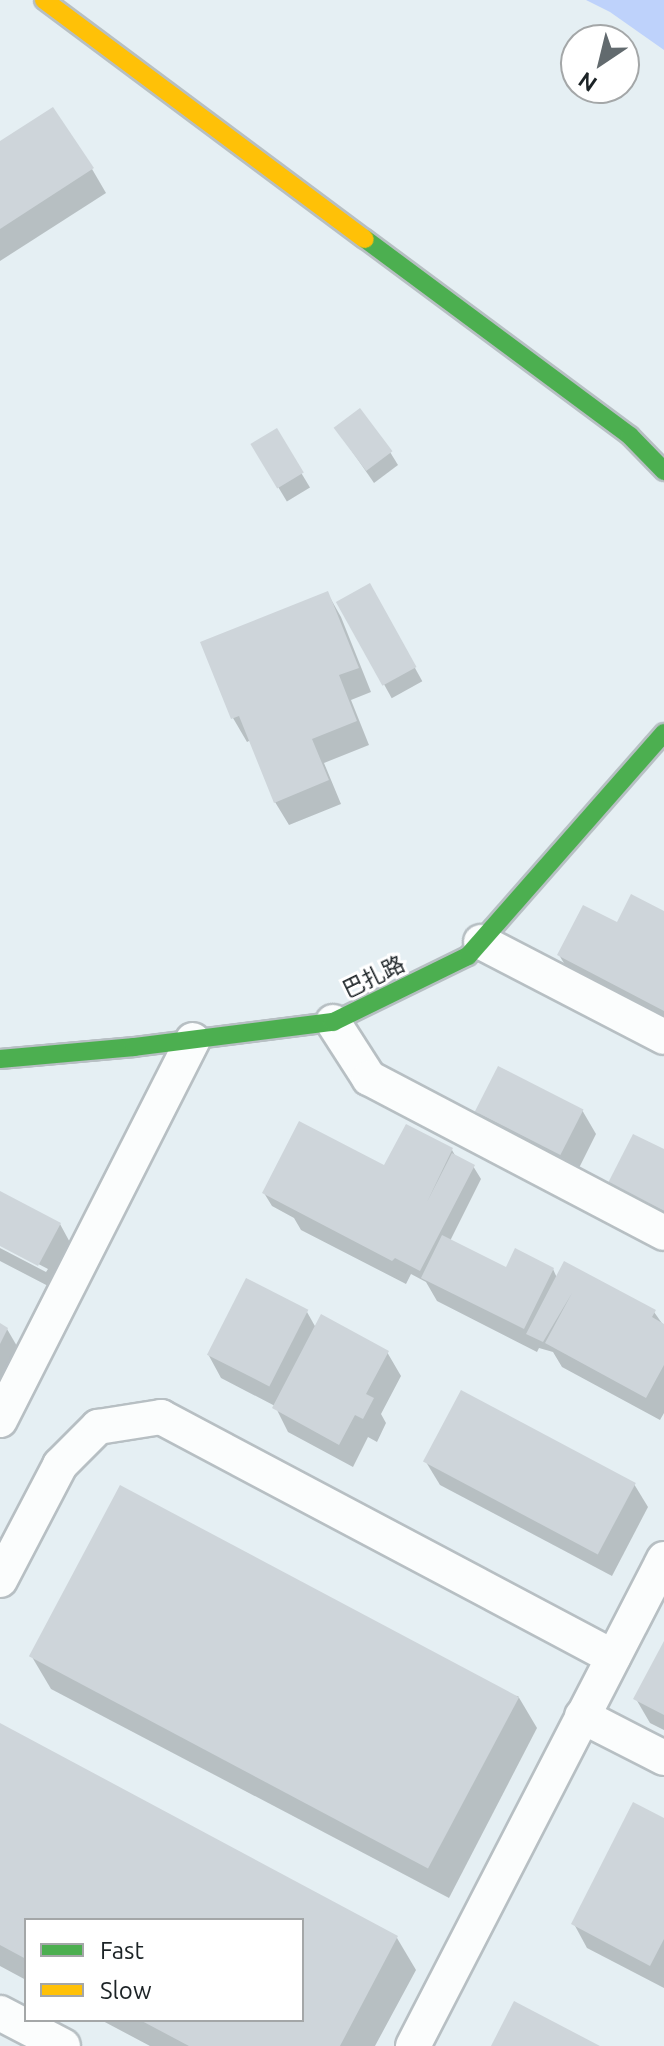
<!DOCTYPE html>
<html>
<head>
<meta charset="utf-8">
<style>
	body { margin:0 }
	#map { position:relative; width:664px; height:2046px; overflow:hidden; background:#e5eff3; font-family:Ubuntu,"Noto Sans SC",sans-serif }
	div>[style] { position:absolute }
	[style*='--x'] { left:calc(var(--x)*1px); top:calc(var(--y)*1px); width:calc(var(--w)*1px); rotate:calc(var(--a)*1deg) }
	.water>* { inset:0; background:#bed2fb }
	.shadow>* { inset:0; background:#0003; transform-origin:0 0 }
	.building>* { inset:0; background:#ced5da; transform-origin:0 0 }
	.roads { filter:drop-shadow(2px 0 #b7bfc3) drop-shadow(-2px 0 #b7bfc3) drop-shadow(0 2px #b7bfc3) drop-shadow(0 -2px #b7bfc3) }
	.lane>* { height:34px; margin:-17px; padding:0 17px; transform-origin:17px; border-radius:17px; background:#fbfdfd }
	.fast>* { height:18px; margin:-9px; padding:0 9px; transform-origin:9px; border-radius:9px; background:#4caf50 }
	.slow>* { height:18px; margin:-9px; padding:0 9px; transform-origin:9px; border-radius:9px; background:#ffc107 }
	span { translate:-50% -50%; white-space:nowrap; text-align:center; line-height:1.15; -webkit-text-stroke:6px #fff; paint-order:stroke }
	.street-label { font-size:22px; color:#1c2326 }
	.legend { position:absolute; left:24px; top:1918px; width:280px; height:104px; box-sizing:border-box; background:#fff; border:2px solid #a4a7a8; margin:0; padding:10px 14px; list-style:none; font-size:24px; color:#1c2326 }
	.legend li { display:flex; align-items:center; gap:16px; height:40px }
	.legend b { width:40px; border:2px solid #a4a7a8 }
	.north { position:absolute; left:560px; top:24px; width:80px; height:80px; box-sizing:border-box; background:#fff; border:2px solid #a4a7a8; border-radius:50%; rotate:215deg; font-size:22px; font-weight:700; line-height:32px; text-align:center; color:#1c2326 }
	.north::after { content:''; display:block; margin:auto; width:28px; height:36px; background:#626a6e; clip-path:polygon(50% 0,100% 100%,50% 72%,0 100%) }
</style>
</head>
<body>
<div id="map">
	<div class="water">
		<i style="clip-path:polygon(586px 0,664px 0,664px 50px,610px 12px)"></i>
	</div>
	<div class="shadow">
		<i style="clip-path:polygon(0 144px,92px 169px,106px 193px,0 261px)"></i>
		<i style="clip-path:polygon(336px 428px,390px 452px,398px 465px,374px 483px)"></i>
		<i style="left:276px;top:431px;width:66px;height:27px;rotate:59deg"></i>
		<i style="left:369px;top:585px;width:110px;height:35px;rotate:61deg"></i>
		<i style="clip-path:polygon(328px 594px,341px 617px,371px 692px,351px 700px,369px 745px,324px 763px,341px 804px,289px 825px,275px 802px,251px 740px,247px 742px,233px 718px,203px 643px)"></i>
		<i style="clip-path:polygon(664px 913px,664px 1026px,567px 968px,559px 955px,616px 924px)"></i>
		<i style="clip-path:polygon(582px 1110px,596px 1134px,574px 1178px,491px 1135px,477px 1111px)"></i>
		<i style="clip-path:polygon(452px 1150px,456px 1157px,473px 1166px,481px 1179px,450px 1241px,507px 1269px,553px 1269px,557px 1278px,654px 1312px,664px 1326px,664px 1413px,660px 1420px,562px 1367px,553px 1352px,539px 1348px,537px 1352px,437px 1301px,426px 1282px,411px 1274px,406px 1284px,301px 1230px,294px 1218px,272px 1206px,264px 1193px)"></i>
		<i style="clip-path:polygon(664px 1152px,664px 1227px,624px 1206px,611px 1183px)"></i>
		<i style="clip-path:polygon(0 1193px,60px 1224px,73px 1248px,52px 1288px,0 1261px,0 1248px,46px 1272px,48px 1269px,0 1244px)"></i>
		<i style="clip-path:polygon(307px 1312px,316px 1328px,387px 1352px,401px 1376px,381px 1414px,386px 1423px,377px 1442px,368px 1437px,353px 1467px,288px 1432px,275px 1406px,221px 1378px,208px 1354px)"></i>
		<i style="clip-path:polygon(0 1326px,7px 1329px,21px 1353px,0 1393px)"></i>
		<i style="clip-path:polygon(426px 1462px,634px 1484px,648px 1507px,612px 1576px,440px 1485px)"></i>
		<i style="clip-path:polygon(664px 1645px,664px 1730px,650px 1723px,636px 1699px)"></i>
		<i style="clip-path:polygon(32px 1657px,518px 1696px,537px 1728px,449px 1898px,51px 1689px)"></i>
		<i style="clip-path:polygon(0 1725px,397px 1938px,416px 1970px,375px 2046px,150px 2046px,101px 2020px,302px 2020px,302px 1920px,26px 1920px,26px 1980px,0 1966px)"></i>
		<i style="clip-path:polygon(664px 1820px,664px 1988px,587px 1948px,574px 1924px)"></i>
	</div>
	<div class="building">
		<i style="clip-path:polygon(53px 107px,94px 168px,0 229px,0 141px)"></i>
		<i style="left:360px;top:408px;width:54px;height:33px;rotate:53deg"></i>
		<i style="left:277px;top:428px;width:52px;height:31px;rotate:59deg"></i>
		<i style="left:370px;top:583px;width:96px;height:39px;rotate:61deg"></i>
		<i style="clip-path:polygon(328px 591px,359px 668px,339px 675px,357px 721px,312px 739px,329px 780px,274px 803px,239px 716px,231px 719px,200px 642px)"></i>
		<i style="clip-path:polygon(631px 894px,664px 911px,664px 1011px,557px 955px,583px 905px,617px 922px)"></i>
		<i style="left:498px;top:1066px;width:96px;height:51px;rotate:27deg"></i>
		<i style="clip-path:polygon(299px 1121px,384px 1165px,406px 1124px,453px 1148px,427px 1202px,452px 1153px,475px 1165px,420px 1271px,395px 1258px,392px 1261px,262px 1193px)"></i>
		<i style="clip-path:polygon(633px 1134px,664px 1149px,664px 1211px,608px 1183px)"></i>
		<i style="clip-path:polygon(0 1191px,61px 1223px,38px 1266px,0 1246px)"></i>
		<i style="clip-path:polygon(442px 1235px,506px 1267px,515px 1248px,554px 1268px,524px 1329px,421px 1278px)"></i>
		<i style="clip-path:polygon(564px 1261px,656px 1310px,652px 1317px,664px 1324px,664px 1365px,646px 1398px,545px 1343px,572px 1293px,543px 1342px,526px 1334px)"></i>
		<i style="left:246px;top:1278px;width:70px;height:86px;rotate:27deg"></i>
		<i style="clip-path:polygon(321px 1314px,389px 1351px,366px 1394px,374px 1398px,363px 1419px,355px 1415px,339px 1445px,272px 1408px)"></i>
		<i style="clip-path:polygon(0 1323px,8px 1328px,0 1344px)"></i>
		<i style="left:461px;top:1390px;width:198px;height:81px;rotate:28deg"></i>
		<i style="left:120px;top:1485px;width:452px;height:194px;rotate:28deg"></i>
		<i style="clip-path:polygon(664px 1641px,664px 1715px,633px 1699px)"></i>
		<i style="clip-path:polygon(0 1723px,398px 1936px,340px 2046px,189px 2046px,140px 2020px,302px 2020px,302px 1920px,26px 1920px,26px 1959px,0 1945px)"></i>
		<i style="clip-path:polygon(633px 1802px,664px 1818px,664px 1939px,650px 1966px,571px 1924px)"></i>
		<i style="clip-path:polygon(514px 2001px,600px 2046px,491px 2046px)"></i>
	</div>
	<div class="roads">
		<div class="lane">
			<i style="--x:481;--y:942;--w:206;--a:27.4"></i>
			<i style="--x:333;--y:1022;--w:67;--a:57.3"></i>
			<i style="--x:369;--y:1078;--w:333;--a:27.7"></i>
			<i style="--x:0;--y:1420;--w:426;--a:-63.1"></i>
			<i style="--x:0;--y:1580;--w:130;--a:-62.4"></i>
			<i style="--x:60;--y:1465;--w:54;--a:-45"></i>
			<i style="--x:98;--y:1427;--w:64;--a:-9"></i>
			<i style="--x:161;--y:1417;--w:512;--a:27.97"></i>
			<i style="--x:582;--y:1716;--w:92;--a:27.1"></i>
			<i style="--x:0;--y:2013;--w:71;--a:27.6"></i>
			<i style="--x:413;--y:2046;--w:548;--a:-62.73"></i>
		</div>
		<div class="fast">
			<i style="--x:365;--y:239;--w:330;--a:36.6"></i>
			<i style="--x:630;--y:436;--w:49;--a:45.8"></i>
			<i style="--x:0;--y:1059;--w:135;--a:-5.1"></i>
			<i style="--x:134;--y:1047;--w:201;--a:-7.2"></i>
			<i style="--x:333;--y:1022;--w:150;--a:-26.1"></i>
			<i style="--x:468;--y:956;--w:297;--a:-48.7"></i>
		</div>
		<div class="slow">
			<i style="--x:44;--y:0;--w:400;--a:36.7"></i>
		</div>
	</div>
	<div class="street-label">
		<span style="left:373px;top:976px;rotate:-26deg">巴扎路</span>
	</div>
	<ul class="legend">
	<li><b style="height:10px;background:#4caf50"></b>Fast</li>
	<li><b style="height:10px;background:#ffc107"></b>Slow</li>
	</ul>
	<div class="north">N</div>
</div>
</body>
</html>
